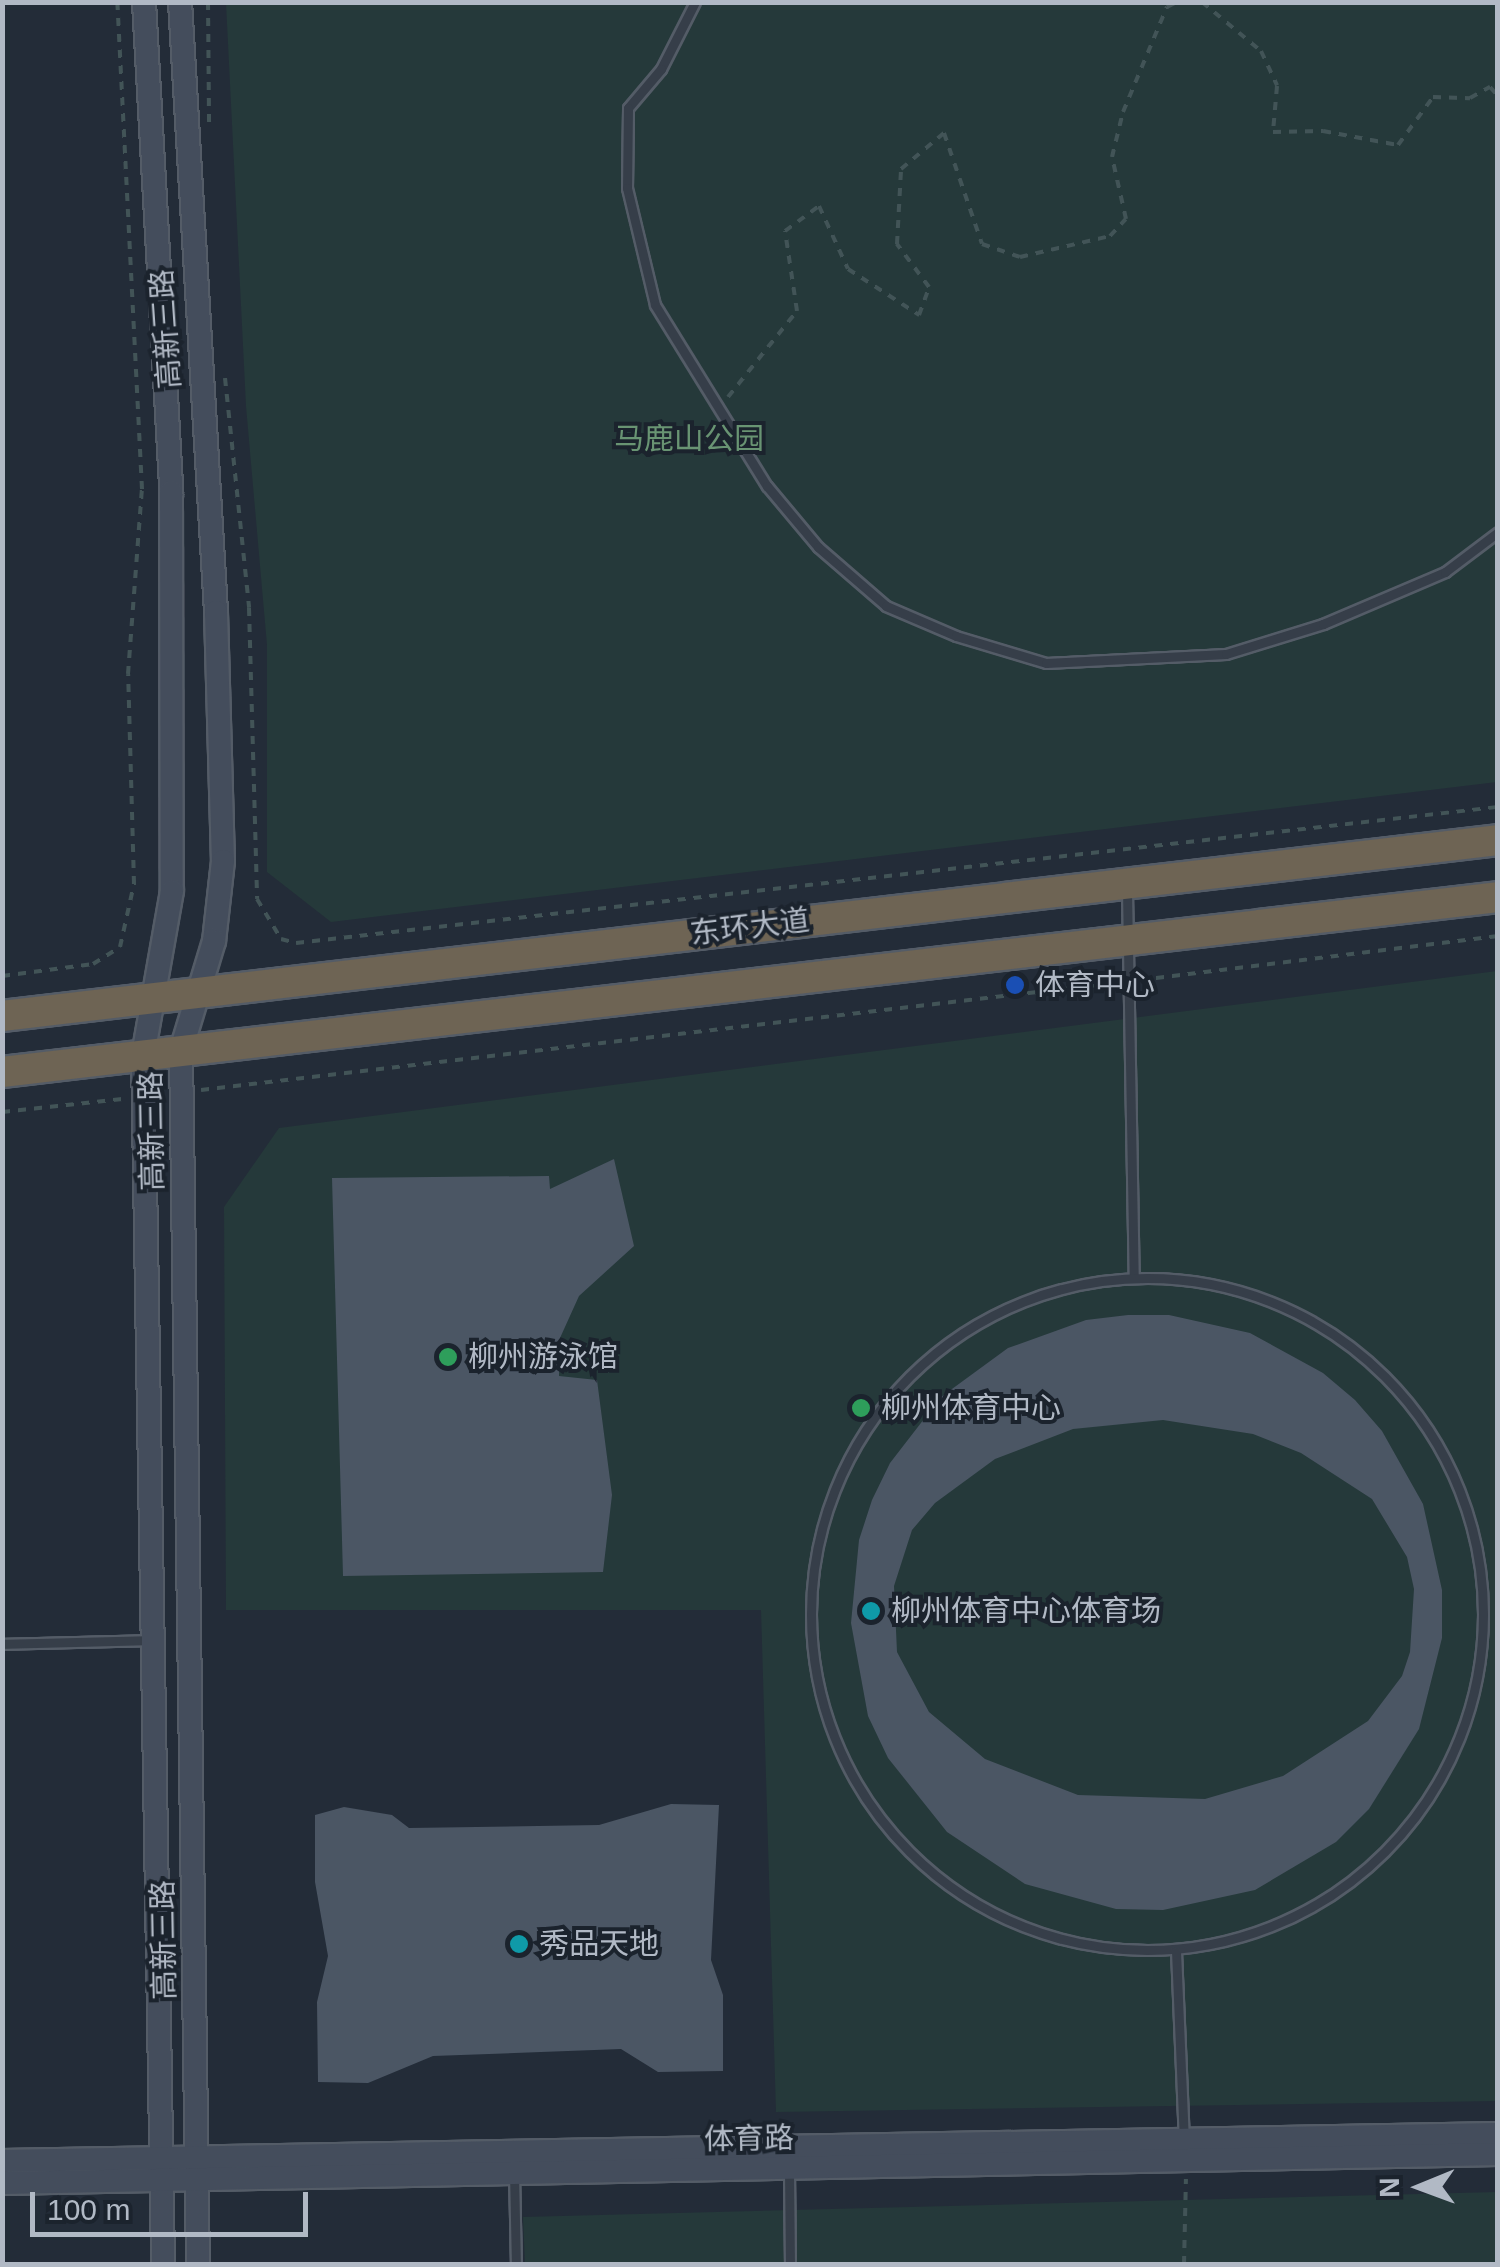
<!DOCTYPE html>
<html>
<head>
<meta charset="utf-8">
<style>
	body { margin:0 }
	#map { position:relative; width:1500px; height:2267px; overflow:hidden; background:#232c38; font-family:Arial,"Noto Sans SC",sans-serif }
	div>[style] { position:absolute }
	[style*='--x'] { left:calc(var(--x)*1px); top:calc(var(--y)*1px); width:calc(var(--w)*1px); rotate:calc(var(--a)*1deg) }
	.green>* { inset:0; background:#25393a }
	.building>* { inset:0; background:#4b5664 }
	.path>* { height:4px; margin-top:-2px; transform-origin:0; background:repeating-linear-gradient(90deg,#425457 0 8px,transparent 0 16px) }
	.roads { filter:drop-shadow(2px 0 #545c67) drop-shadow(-2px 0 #545c67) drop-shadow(0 2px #545c67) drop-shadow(0 -2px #545c67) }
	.lane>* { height:9px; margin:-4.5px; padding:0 4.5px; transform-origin:4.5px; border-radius:4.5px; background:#363e49 }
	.lane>.ring { margin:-4.5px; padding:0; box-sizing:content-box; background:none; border:9px solid #363e49; border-radius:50% }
	.secondary>* { height:22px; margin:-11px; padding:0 11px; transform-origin:11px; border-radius:11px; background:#444d5c }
	.highway>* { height:30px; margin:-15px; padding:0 15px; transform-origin:15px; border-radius:15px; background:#6e6454 }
	.dots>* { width:28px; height:28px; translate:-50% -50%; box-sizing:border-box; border:5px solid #1b232d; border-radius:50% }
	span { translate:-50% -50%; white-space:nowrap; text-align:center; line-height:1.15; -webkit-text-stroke:8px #1b232d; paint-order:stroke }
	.street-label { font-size:30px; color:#b1b9c5 }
	.park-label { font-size:30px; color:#699473 }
	.poi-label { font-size:30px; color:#b1b9c5 }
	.left { translate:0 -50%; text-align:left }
	.frame { position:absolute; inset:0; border:5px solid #b1b9c5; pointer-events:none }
	.north { position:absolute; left:1370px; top:2137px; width:100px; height:100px; -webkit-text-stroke:8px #1b232d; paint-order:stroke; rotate:269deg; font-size:28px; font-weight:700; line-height:40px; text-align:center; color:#b1b9c5 }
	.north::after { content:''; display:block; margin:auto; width:35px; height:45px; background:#b1b9c5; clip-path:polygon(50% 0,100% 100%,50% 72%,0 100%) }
	.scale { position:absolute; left:30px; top:2192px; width:278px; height:45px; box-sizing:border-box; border:5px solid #b1b9c5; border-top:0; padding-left:12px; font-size:30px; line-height:35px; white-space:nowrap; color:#b1b9c5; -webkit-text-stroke:8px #1b232d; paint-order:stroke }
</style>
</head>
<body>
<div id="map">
	<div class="green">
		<i style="clip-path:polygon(226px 3px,1497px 3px,1497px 782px,331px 922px,267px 872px,267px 645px,246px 406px)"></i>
		<i style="clip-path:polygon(1497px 971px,1497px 2101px,776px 2112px,761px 1610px,226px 1610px,224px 1207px,279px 1128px)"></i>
		<i style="clip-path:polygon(1497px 2192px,1498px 2264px,525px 2264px,523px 2217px)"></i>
	</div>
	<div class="building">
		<i style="clip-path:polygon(614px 1159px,634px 1246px,579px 1296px,560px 1338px,559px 1376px,597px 1380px,612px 1495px,603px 1572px,343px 1576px,332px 1178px,549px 1176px,550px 1189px)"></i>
		<i style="clip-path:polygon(evenodd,1128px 1315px,1169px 1315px,1250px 1333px,1323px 1373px,1355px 1400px,1382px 1431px,1423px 1504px,1442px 1590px,1442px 1638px,1419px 1729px,1369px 1809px,1336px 1842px,1255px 1890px,1163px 1910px,1116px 1909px,1025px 1884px,947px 1832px,888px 1758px,868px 1716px,851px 1623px,859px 1540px,872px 1500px,890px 1463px,941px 1397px,1008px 1348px,1086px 1320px,1128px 1315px,1163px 1420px,1253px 1434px,1301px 1453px,1372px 1499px,1407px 1557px,1414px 1589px,1410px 1652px,1402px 1676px,1368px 1721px,1283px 1776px,1205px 1799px,1078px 1795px,985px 1759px,929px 1712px,897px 1652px,894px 1586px,912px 1530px,935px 1503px,995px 1459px,1073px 1429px,1163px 1420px)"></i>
		<i style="clip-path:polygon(671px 1804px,719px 1805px,711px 1960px,723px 1995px,723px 2071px,658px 2072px,621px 2049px,433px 2056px,368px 2083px,318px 2082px,317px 2002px,328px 1956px,315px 1882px,315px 1815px,344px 1807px,392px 1815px,409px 1828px,599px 1825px)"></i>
	</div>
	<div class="path">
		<i style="--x:208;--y:2;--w:122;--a:89.5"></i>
		<i style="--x:1202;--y:2;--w:77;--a:39.7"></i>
		<i style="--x:1261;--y:51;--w:38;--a:65"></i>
		<i style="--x:1277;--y:86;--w:46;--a:95"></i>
		<i style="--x:1273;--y:132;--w:50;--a:-1.1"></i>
		<i style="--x:1323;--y:131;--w:76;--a:10.6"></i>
		<i style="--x:1398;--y:145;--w:59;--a:-53.9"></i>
		<i style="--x:1433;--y:97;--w:37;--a:2"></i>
		<i style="--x:1470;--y:98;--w:23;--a:-29"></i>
		<i style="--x:1490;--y:87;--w:12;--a:48"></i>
		<i style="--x:225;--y:378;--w:231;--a:84"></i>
		<i style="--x:249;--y:608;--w:291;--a:88.4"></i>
		<i style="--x:257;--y:899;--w:47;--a:59"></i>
		<i style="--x:281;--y:939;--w:16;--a:15"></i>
		<i style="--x:296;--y:943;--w:1210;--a:-6.46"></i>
		<i style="--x:728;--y:397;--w:110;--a:-51.3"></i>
		<i style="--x:797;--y:311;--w:81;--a:-98.5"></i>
		<i style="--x:785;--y:231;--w:42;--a:-36.3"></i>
		<i style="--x:819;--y:206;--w:69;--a:65.3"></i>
		<i style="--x:848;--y:269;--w:85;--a:32.9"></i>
		<i style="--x:919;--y:315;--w:30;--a:-70"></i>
		<i style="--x:929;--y:287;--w:54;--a:-126.7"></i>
		<i style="--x:897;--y:244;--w:75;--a:-86.9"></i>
		<i style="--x:901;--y:169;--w:56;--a:-39.9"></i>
		<i style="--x:944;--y:133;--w:117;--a:71.1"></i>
		<i style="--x:982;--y:244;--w:40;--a:18.9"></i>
		<i style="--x:1020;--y:257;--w:92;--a:-13.1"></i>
		<i style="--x:1110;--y:236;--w:23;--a:-47"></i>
		<i style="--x:1126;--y:219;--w:64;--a:-102.7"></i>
		<i style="--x:1112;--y:157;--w:46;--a:-76.3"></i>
		<i style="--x:1123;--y:112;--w:114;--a:-67.3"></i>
		<i style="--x:1167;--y:7;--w:11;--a:-27"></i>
		<i style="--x:2;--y:976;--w:92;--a:-7.5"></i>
		<i style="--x:93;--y:964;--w:32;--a:-32"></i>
		<i style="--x:120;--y:947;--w:65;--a:-77.5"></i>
		<i style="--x:134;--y:884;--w:210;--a:-91.6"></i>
		<i style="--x:128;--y:674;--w:186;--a:-85.7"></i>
		<i style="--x:142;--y:489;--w:488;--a:-92.9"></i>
		<i style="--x:1140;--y:980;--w:361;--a:-7"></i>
		<i style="--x:201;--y:1090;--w:920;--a:-6.68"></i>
		<i style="--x:2;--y:1112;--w:121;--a:-6.2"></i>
		<i style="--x:1184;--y:2264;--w:85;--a:-88.7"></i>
	</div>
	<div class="roads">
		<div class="lane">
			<i style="--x:695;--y:2;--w:75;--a:116.9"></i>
			<i style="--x:661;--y:69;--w:51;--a:130.2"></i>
			<i style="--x:628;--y:108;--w:80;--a:90.7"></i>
			<i style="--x:627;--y:188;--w:120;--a:76.5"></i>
			<i style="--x:655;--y:305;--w:213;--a:58.3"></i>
			<i style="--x:767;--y:486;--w:80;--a:50.1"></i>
			<i style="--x:818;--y:547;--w:90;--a:40.9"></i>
			<i style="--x:886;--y:606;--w:76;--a:23.2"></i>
			<i style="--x:956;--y:636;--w:94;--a:16.7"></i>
			<i style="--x:1046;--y:663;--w:180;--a:-2.9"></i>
			<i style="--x:1226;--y:654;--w:102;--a:-17.2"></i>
			<i style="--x:1323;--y:624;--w:133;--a:-23.1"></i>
			<i style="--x:1445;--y:572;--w:66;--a:-37"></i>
			<i style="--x:1127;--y:891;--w:384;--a:89"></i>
			<i class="ring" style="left:811px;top:1278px;width:663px;height:663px"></i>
			<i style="--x:2;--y:1644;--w:148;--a:-1.5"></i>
			<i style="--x:1176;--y:1951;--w:187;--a:87.6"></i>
			<i style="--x:789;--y:2171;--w:93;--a:89.4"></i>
			<i style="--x:514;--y:2172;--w:92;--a:88.8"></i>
		</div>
		<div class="secondary">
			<i style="--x:144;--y:2;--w:491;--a:86.8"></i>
			<i style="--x:171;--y:492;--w:399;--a:89.9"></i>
			<i style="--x:172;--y:891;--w:167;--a:100"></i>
			<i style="--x:143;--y:1055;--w:1209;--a:89.05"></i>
			<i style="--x:180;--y:2;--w:611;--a:86.62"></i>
			<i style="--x:216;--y:612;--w:249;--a:88.4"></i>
			<i style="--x:223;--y:861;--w:81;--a:96.4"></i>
			<i style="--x:214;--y:941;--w:114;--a:106.8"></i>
			<i style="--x:181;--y:1050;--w:1214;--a:89.2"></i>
			<i style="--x:2;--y:2161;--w:1496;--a:-1.03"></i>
			<i style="--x:2;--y:2183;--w:1496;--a:-1.11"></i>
		</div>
		<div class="highway">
			<i style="--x:2;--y:1016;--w:1506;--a:-6.71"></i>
			<i style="--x:2;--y:1072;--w:1506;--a:-6.67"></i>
		</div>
	</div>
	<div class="dots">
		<i style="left:1015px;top:985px;background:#1a4fb4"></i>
		<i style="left:448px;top:1357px;background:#2e9e5b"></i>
		<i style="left:861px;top:1408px;background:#2e9e5b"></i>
		<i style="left:871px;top:1611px;background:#0f9aa8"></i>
		<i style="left:519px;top:1944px;background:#0f9aa8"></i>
	</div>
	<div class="street-label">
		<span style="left:166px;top:329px;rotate:-94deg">高新三路</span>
		<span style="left:750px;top:927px;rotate:-7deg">东环大道</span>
		<span style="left:152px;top:1131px;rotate:-91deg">高新三路</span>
		<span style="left:164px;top:1940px;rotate:-91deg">高新三路</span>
		<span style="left:749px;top:2139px;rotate:-1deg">体育路</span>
	</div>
	<div class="park-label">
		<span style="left:689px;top:439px">马鹿山公园</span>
	</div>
	<div class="poi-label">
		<span class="left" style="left:1035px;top:985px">体育中心</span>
		<span class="left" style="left:468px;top:1357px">柳州游泳馆</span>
		<span class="left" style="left:881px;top:1408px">柳州体育中心</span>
		<span class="left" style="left:891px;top:1611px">柳州体育中心体育场</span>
		<span class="left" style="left:539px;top:1944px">秀品天地</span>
	</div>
	<div class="frame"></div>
	<div class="north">N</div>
	<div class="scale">100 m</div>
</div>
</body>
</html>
